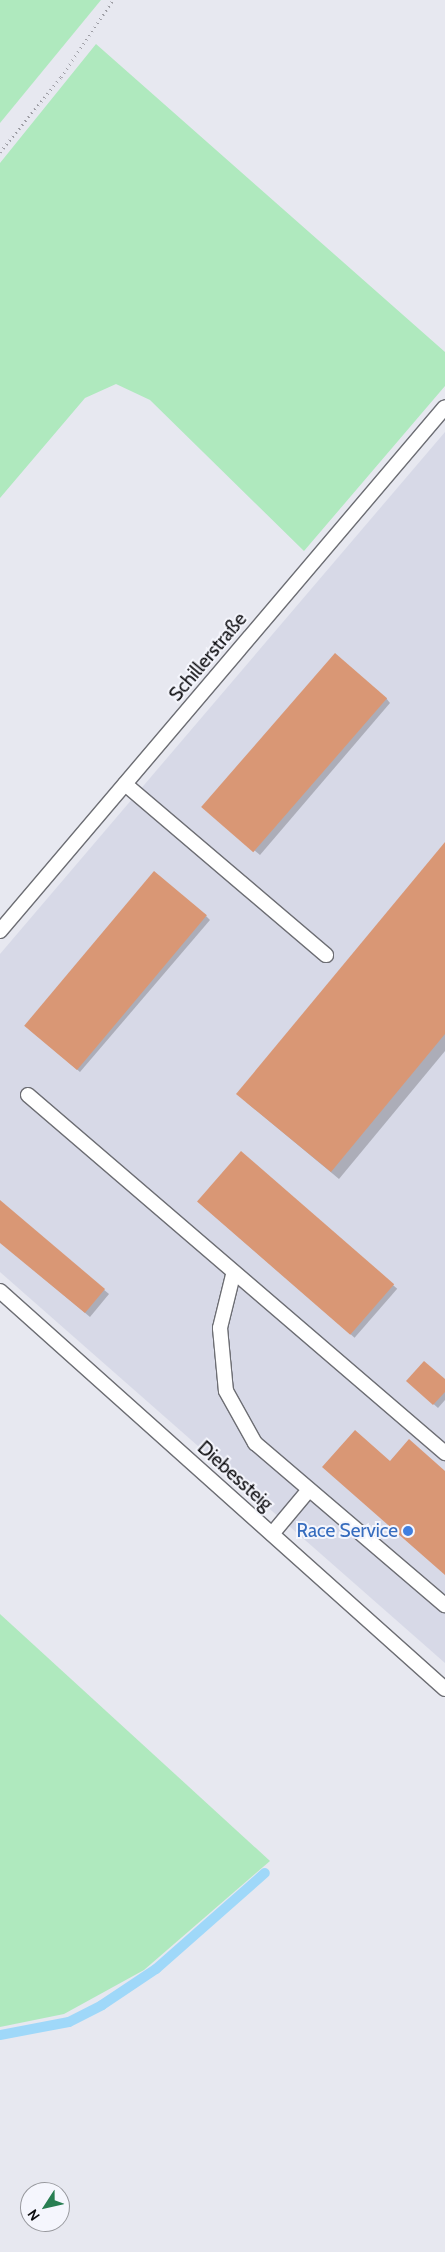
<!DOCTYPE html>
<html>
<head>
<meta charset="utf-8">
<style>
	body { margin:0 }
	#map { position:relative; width:445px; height:2252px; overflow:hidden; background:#e7e8f0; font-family:Cabin,sans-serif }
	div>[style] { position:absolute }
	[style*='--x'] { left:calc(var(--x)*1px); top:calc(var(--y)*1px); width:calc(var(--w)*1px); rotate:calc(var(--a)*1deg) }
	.built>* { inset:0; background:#d7d9e7 }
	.green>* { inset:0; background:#afe9be }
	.shadow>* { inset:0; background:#0003; transform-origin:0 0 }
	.stream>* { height:10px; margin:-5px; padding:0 5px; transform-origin:5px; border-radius:5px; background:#9fd8f9 }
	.building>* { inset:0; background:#d99775; transform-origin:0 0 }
	.path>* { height:3px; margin-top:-1.5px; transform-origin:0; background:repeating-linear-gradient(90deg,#9f9fa6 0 1px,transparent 0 5px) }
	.roads { filter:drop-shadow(1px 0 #6d6e74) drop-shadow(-1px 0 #6d6e74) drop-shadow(0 1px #6d6e74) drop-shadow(0 -1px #6d6e74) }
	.lane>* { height:14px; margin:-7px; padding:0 7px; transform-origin:7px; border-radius:7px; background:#fff }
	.dots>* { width:14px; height:14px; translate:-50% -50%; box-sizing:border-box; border:2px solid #f5f6fd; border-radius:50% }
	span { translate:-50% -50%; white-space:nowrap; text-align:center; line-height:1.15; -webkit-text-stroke:4px #f5f6fd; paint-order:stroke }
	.street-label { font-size:19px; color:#0b0b0e }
	.shop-label { font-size:19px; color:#366cbe }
	.right { translate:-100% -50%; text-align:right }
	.north { position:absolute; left:20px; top:2182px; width:50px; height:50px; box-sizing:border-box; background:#f5f6fd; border:1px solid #97989d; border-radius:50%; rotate:235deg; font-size:14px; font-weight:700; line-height:20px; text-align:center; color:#0b0b0e }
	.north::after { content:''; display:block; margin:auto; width:18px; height:22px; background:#287e52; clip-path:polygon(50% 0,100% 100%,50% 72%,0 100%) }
</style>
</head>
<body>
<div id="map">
	<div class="built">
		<i style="clip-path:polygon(445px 432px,445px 1663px,0 1272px,0 954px)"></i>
	</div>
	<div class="green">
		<i style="clip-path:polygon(0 0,101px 0,0 123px)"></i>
		<i style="clip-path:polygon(96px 44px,445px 352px,445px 386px,304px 551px,150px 400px,116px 384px,85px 398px,0 498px,0 163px)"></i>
		<i style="clip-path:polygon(0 1614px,270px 1861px,144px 1970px,64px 2014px,0 2027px)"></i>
	</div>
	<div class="shadow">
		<i style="clip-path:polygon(386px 698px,390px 703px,260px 855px,209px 812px)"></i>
		<i style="clip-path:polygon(445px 844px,445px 1051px,339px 1179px,246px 1102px)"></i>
		<i style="clip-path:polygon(206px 916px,210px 920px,80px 1072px,29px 1029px)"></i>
		<i style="left:241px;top:1153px;width:207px;height:65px;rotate:41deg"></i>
		<i style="clip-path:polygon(0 1202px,109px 1294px,90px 1317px,0 1242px)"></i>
		<i style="clip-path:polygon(445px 1381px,445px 1400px,438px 1408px,412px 1385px)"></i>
	</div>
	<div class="stream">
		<i style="--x:0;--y:2035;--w:70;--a:-10.7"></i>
		<i style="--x:69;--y:2022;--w:37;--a:-27"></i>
		<i style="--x:102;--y:2005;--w:65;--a:-33.7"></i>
		<i style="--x:156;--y:1969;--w:145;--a:-41.4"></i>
	</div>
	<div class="building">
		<i style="left:335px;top:653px;width:69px;height:204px;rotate:41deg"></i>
		<i style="clip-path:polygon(445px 842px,445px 1034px,331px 1172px,236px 1094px)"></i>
		<i style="left:154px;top:871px;width:69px;height:202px;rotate:40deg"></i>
		<i style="left:241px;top:1151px;width:203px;height:67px;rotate:41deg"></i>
		<i style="clip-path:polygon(0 1200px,105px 1289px,85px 1313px,0 1243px)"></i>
		<i style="clip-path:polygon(424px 1361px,445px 1379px,445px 1392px,433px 1405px,406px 1381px)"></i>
		<i style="clip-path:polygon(355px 1430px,390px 1461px,409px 1439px,445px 1471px,445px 1575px,322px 1467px)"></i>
	</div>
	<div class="path">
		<i style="--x:0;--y:152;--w:97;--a:-50.9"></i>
		<i style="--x:61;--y:77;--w:93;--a:-56"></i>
	</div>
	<div class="roads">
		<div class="lane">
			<i style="--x:125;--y:784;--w:264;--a:40.4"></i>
			<i style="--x:0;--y:931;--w:687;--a:-49.66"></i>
			<i style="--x:28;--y:1095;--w:550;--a:40.65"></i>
			<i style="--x:233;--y:1275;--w:55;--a:103.8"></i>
			<i style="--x:220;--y:1328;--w:63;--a:84.6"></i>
			<i style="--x:226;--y:1391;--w:60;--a:60.9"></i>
			<i style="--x:255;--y:1443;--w:250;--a:40.5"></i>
			<i style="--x:0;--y:1291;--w:597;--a:41.81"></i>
			<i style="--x:272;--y:1534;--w:56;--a:-50.1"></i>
		</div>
	</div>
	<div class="dots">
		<i style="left:408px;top:1531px;background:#3f7fe0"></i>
	</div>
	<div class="street-label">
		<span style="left:208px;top:657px;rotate:-50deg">Schillerstraße</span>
		<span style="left:235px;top:1476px;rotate:42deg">Diebessteig</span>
	</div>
	<div class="shop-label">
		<span class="right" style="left:398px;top:1531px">Race Service</span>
	</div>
	<div class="north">N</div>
</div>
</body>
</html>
